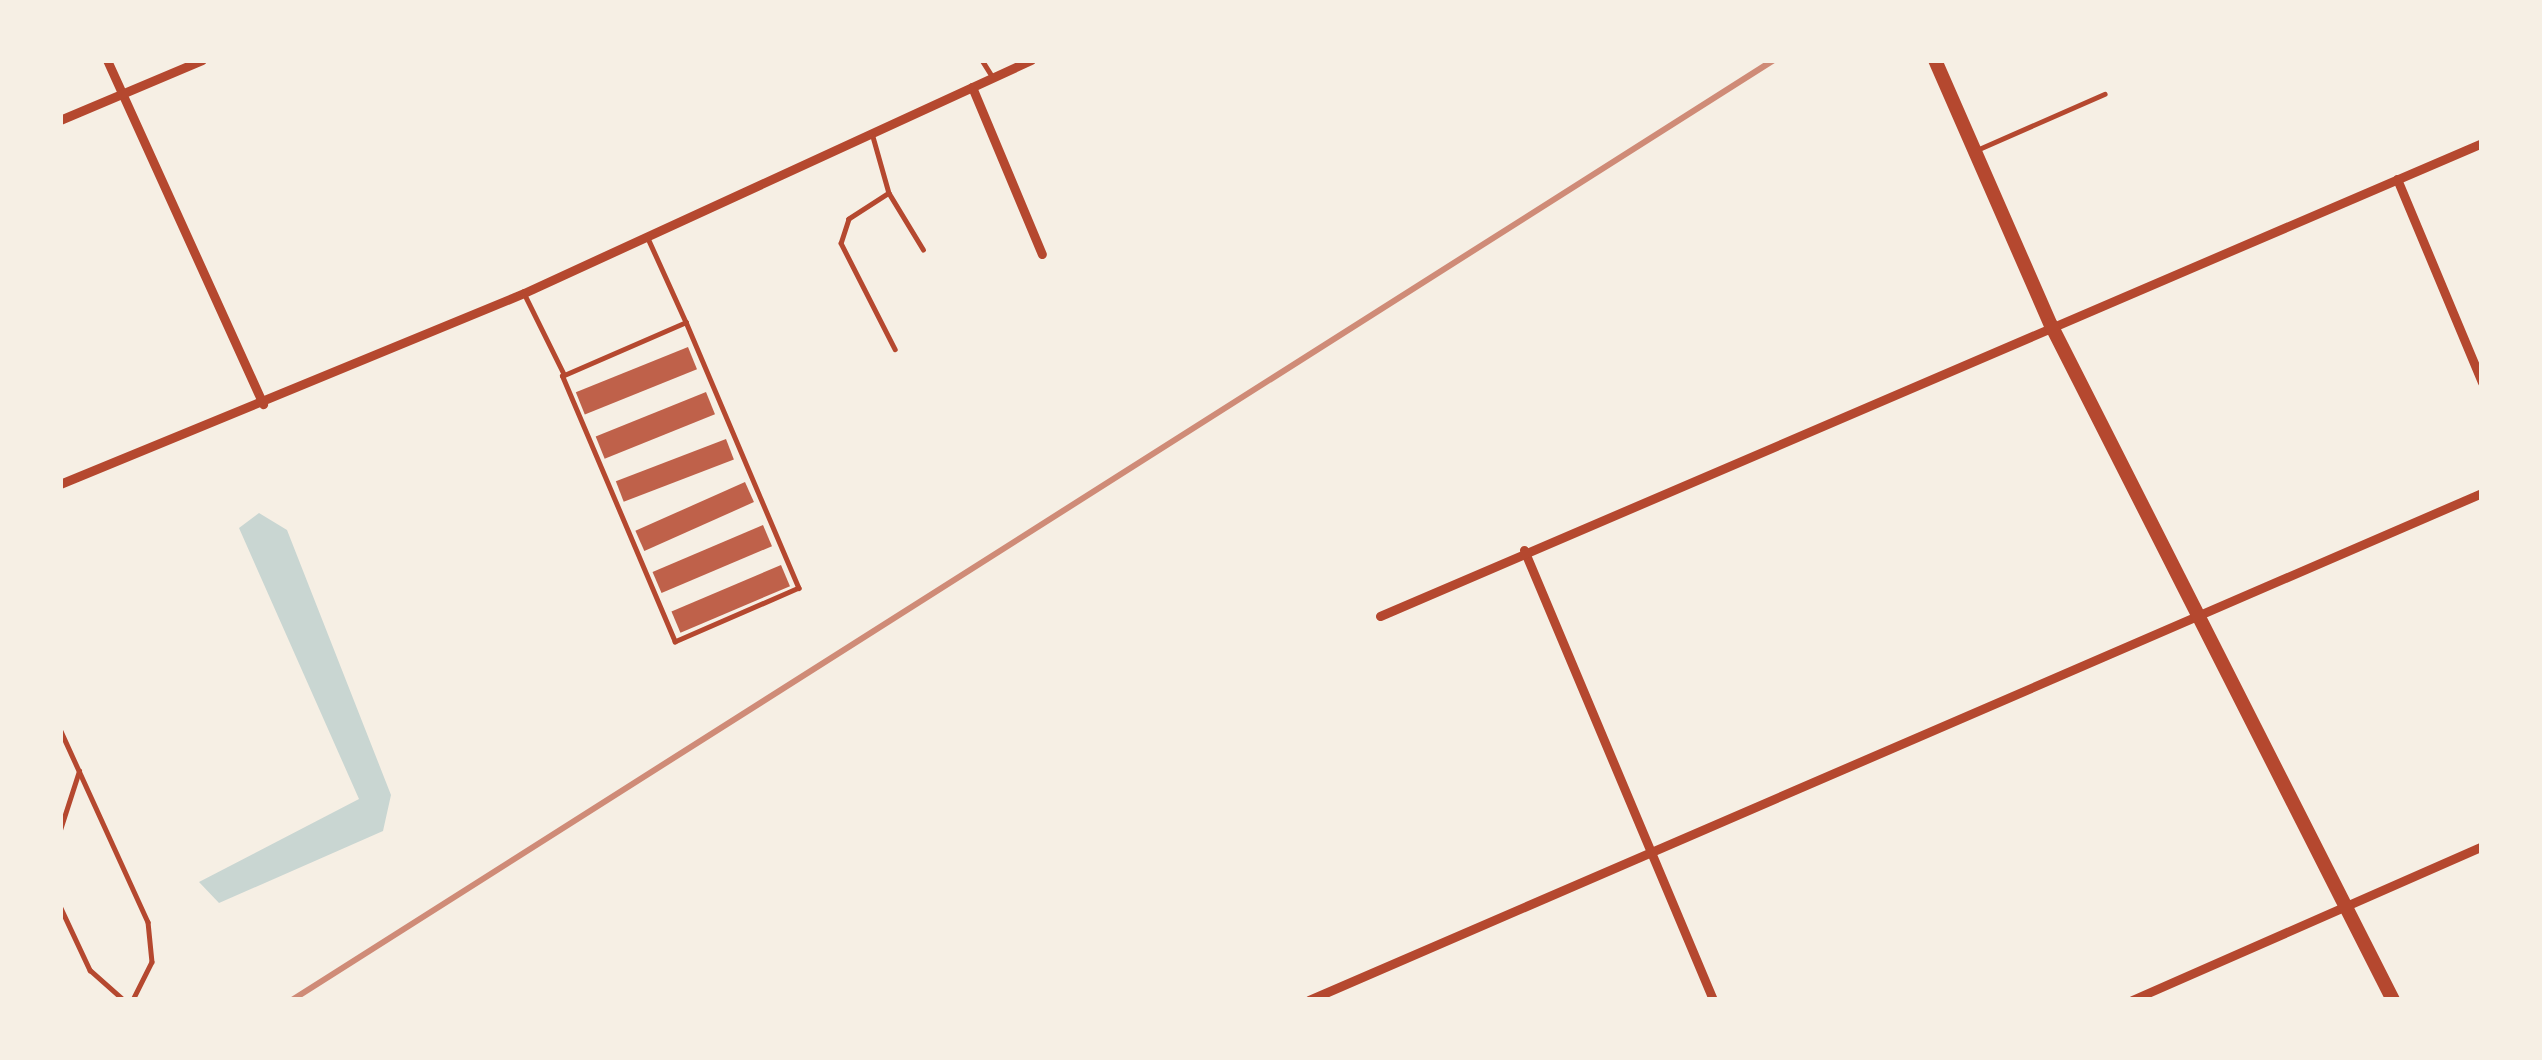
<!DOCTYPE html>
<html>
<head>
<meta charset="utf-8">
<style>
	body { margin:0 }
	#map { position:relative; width:2542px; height:1060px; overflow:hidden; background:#f6efe4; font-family:Literata,serif }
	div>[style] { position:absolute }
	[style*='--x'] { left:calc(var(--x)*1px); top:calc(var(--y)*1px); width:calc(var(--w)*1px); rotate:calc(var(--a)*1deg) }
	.water>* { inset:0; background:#c9d6d2 }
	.building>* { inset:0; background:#bf614a; transform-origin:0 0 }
	.service>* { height:4.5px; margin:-2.25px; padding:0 2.25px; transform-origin:2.25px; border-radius:2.25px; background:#b5482f }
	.minor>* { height:9px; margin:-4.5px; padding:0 4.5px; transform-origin:4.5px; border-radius:4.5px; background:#b5482f }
	.secondary>* { height:14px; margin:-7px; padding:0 7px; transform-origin:7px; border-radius:7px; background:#b5482f }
	.rail>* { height:6px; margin:-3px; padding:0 3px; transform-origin:3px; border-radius:3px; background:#cf8b77 }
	span { translate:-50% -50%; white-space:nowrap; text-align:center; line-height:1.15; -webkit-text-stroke:10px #f6efe4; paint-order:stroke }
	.frame { position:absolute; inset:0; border:63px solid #f6efe4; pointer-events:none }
</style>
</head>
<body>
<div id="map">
	<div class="water">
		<i style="clip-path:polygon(259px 513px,287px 530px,391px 795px,383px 831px,219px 903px,199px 882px,359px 799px,239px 528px)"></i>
	</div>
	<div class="building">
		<i style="left:688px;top:347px;width:24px;height:121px;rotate:68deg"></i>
		<i style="left:706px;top:392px;width:24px;height:119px;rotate:68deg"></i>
		<i style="left:726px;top:439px;width:22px;height:118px;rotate:69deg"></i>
		<i style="left:745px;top:482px;width:22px;height:120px;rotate:66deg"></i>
		<i style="left:763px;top:525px;width:23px;height:120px;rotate:67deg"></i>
		<i style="left:781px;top:565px;width:23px;height:119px;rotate:67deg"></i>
	</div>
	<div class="service">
		<i style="--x:982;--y:60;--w:19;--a:58"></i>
		<i style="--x:872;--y:133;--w:62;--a:74.2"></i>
		<i style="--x:889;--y:193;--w:48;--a:147"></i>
		<i style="--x:849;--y:219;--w:25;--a:108"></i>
		<i style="--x:841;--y:243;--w:119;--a:63"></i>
		<i style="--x:1979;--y:149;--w:137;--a:-23.7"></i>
		<i style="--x:889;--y:193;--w:66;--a:58.7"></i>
		<i style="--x:647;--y:236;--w:94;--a:65.6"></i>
		<i style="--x:686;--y:322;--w:289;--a:67"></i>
		<i style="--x:799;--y:588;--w:135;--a:156.5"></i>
		<i style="--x:675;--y:642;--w:289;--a:-113"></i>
		<i style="--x:562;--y:376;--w:135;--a:-23.5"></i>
		<i style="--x:524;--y:293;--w:90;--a:63.7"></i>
		<i style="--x:60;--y:729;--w:212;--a:65.5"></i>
		<i style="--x:148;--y:922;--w:40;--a:84.3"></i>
		<i style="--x:152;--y:962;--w:42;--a:116.6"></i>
		<i style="--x:60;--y:830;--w:62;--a:-72.1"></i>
		<i style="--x:60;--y:906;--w:71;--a:64.9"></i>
		<i style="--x:90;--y:970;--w:45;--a:41.4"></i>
	</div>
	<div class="minor">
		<i style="--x:107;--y:60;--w:378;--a:65.6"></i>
		<i style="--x:972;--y:87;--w:181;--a:67.3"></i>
		<i style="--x:60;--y:120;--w:154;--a:-22.9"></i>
		<i style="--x:2397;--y:179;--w:220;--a:67.3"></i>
		<i style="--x:60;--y:484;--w:502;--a:-22.37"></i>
		<i style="--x:524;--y:293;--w:558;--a:-24.68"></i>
		<i style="--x:1524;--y:550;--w:488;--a:67.2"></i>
		<i style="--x:1380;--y:616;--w:1199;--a:-23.23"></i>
		<i style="--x:1309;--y:1000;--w:1278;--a:-23.38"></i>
		<i style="--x:2132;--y:1000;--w:382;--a:-23.7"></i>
	</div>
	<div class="secondary">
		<i style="--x:1935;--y:60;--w:289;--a:66.4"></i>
		<i style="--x:2051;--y:325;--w:757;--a:63.13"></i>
	</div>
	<div class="rail">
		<i style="--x:292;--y:1000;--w:1755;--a:-32.39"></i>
	</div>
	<div class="frame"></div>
</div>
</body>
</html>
